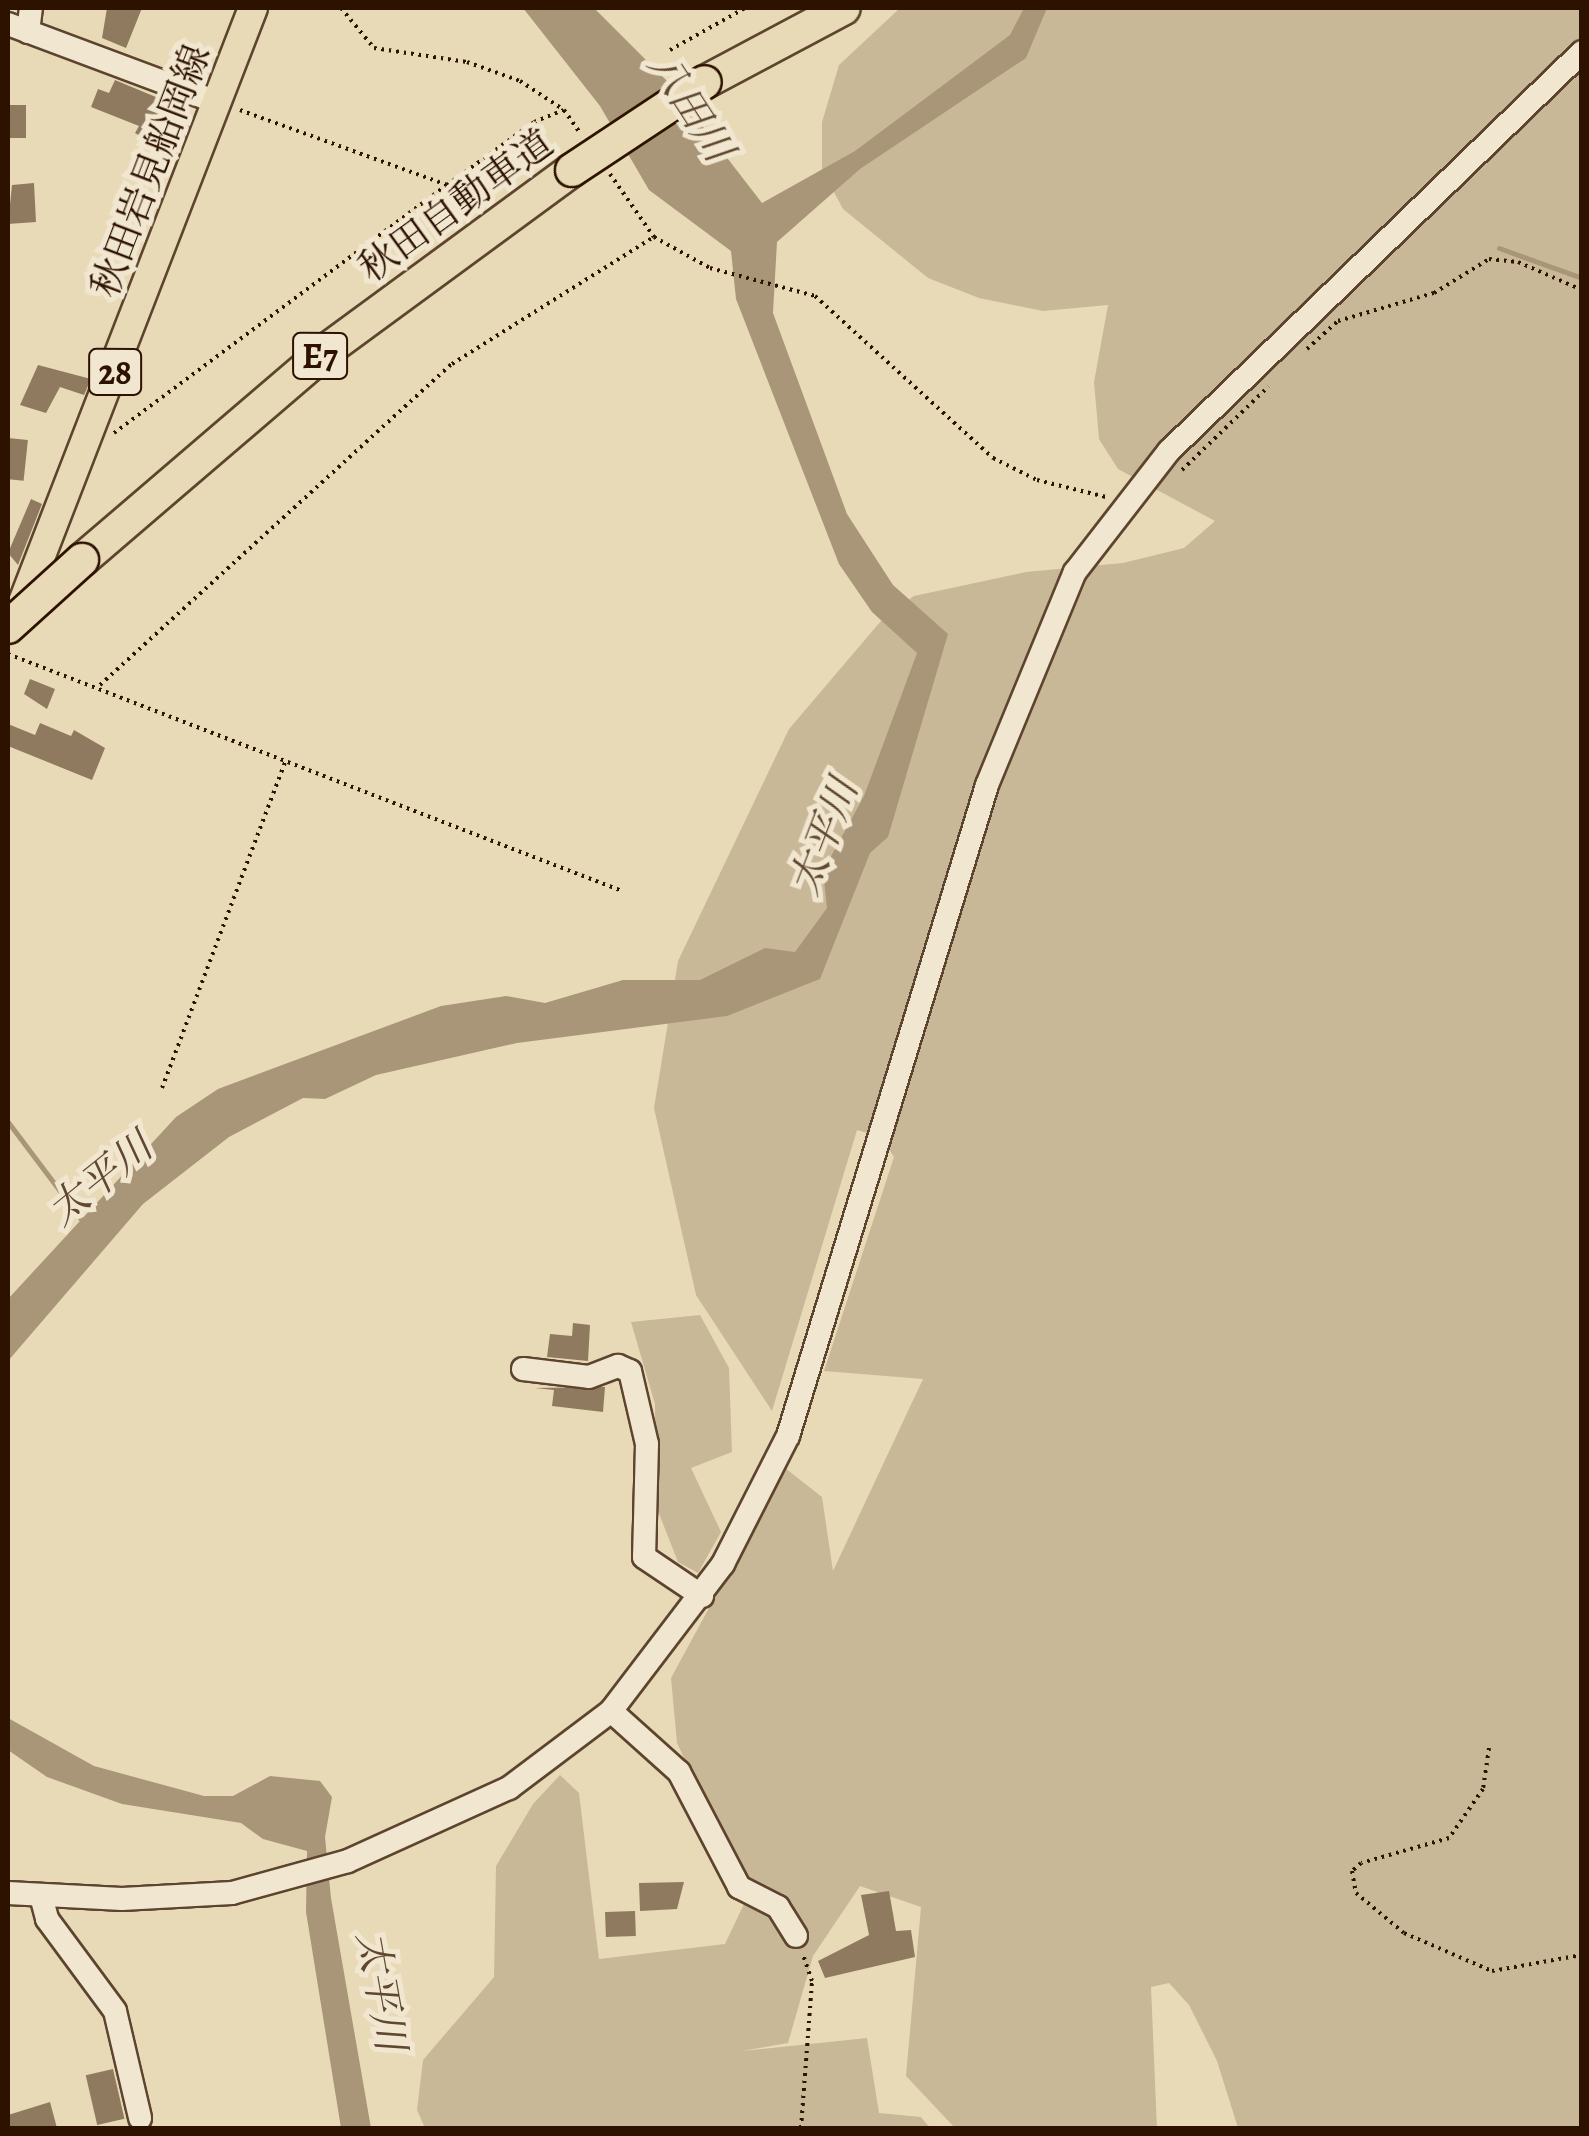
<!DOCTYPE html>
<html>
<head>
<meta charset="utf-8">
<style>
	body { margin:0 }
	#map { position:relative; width:1589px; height:2136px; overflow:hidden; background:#e9dab7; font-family:Alegreya,"Noto Serif JP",serif }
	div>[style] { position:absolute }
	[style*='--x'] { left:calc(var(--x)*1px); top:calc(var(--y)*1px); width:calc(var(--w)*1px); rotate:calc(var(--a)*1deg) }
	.green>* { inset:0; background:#c9b898 }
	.water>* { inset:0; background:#a99679 }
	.stream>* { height:5px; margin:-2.5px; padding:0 2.5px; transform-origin:2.5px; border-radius:2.5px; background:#a99679 }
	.building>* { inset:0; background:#8f7a5f; transform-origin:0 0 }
	.path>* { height:4px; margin-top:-2px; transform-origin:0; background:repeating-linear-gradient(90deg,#2e1200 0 2.5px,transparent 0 7.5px) }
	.roads { filter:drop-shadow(2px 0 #5d442e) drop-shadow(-2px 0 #5d442e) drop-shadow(0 2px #5d442e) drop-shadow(0 -2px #5d442e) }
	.minor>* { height:22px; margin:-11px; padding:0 11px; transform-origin:11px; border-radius:11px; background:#f1e7d0 }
	.major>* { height:28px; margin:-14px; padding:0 14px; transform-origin:14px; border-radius:14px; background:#e9dab7 }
	.highway>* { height:32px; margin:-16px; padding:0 16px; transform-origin:16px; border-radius:16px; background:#e9dab7 }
	.bridges { filter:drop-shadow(2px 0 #2e1200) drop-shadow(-2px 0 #2e1200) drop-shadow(0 2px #2e1200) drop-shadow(0 -2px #2e1200) }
	.highway-bridge>* { height:32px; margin:-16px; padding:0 16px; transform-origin:16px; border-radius:16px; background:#e9dab7 }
	span { translate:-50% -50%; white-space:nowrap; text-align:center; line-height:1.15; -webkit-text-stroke:10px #f1e7d0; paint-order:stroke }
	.shield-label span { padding:2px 8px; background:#f1e7d0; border:2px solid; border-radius:8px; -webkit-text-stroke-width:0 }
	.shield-label { font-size:35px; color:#2e1200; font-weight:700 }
	.street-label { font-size:38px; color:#2e1200 }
	.water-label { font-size:40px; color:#5f4730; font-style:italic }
	.frame { position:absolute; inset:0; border:10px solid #2e1200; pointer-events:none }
</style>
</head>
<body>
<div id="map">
	<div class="green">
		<i style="clip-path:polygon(900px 8px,1581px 8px,1581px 2128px,1238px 2128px,1217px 2061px,1189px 2005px,1169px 1983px,1151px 1987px,1157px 2128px,955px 2128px,906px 2076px,921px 1907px,860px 1886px,813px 1956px,788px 2043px,742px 2051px,867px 2038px,879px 2113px,921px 2117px,930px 2128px,425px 2128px,417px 2110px,423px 2060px,494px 1977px,496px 1866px,533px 1804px,560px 1775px,579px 1793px,599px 1959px,725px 1944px,754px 1883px,743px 1883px,677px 1743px,671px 1678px,785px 1468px,822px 1497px,833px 1571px,923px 1379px,824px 1371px,894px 1157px,881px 1137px,857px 1130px,772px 1411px,696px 1295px,654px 1108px,678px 961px,789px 729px,886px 615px,914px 596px,1026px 572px,1123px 563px,1184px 548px,1215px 521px,1118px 469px,1099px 439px,1094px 382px,1108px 305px,1043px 311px,979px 298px,928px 278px,843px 209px,822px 170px,822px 122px,839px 65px)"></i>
		<i style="clip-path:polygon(700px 1315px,729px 1368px,732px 1452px,691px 1468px,721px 1532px,698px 1573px,678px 1562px,656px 1506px,655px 1404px,631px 1322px)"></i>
	</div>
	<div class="water">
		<i style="clip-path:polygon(523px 8px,594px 8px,670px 84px,762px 203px,855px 151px,974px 62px,1010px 35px,1024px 8px,1047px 8px,1026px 58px,860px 169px,777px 242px,773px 313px,847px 514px,893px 585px,948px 634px,888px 837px,870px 853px,820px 979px,727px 1016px,517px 1043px,376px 1075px,325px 1099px,303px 1098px,229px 1137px,143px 1204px,8px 1361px,8px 1299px,176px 1117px,218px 1089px,441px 1006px,506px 996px,545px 1003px,623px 980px,700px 980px,765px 948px,795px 952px,827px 908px,823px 871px,864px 796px,917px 653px,872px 612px,839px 564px,736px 299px,731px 251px,649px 190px,600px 106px)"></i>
		<i style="clip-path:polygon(8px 1718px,94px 1766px,204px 1796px,233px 1796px,270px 1776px,320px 1781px,332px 1797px,325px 1837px,331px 1898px,371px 2128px,341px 2128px,306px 1912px,307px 1851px,263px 1839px,241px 1823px,122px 1804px,47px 1777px,8px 1750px)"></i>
	</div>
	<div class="stream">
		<i style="--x:1499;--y:248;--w:88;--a:19.9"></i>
		<i style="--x:8;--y:1122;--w:121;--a:53"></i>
	</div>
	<div class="building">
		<i style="clip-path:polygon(107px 8px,142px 8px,126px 48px,102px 38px)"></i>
		<i style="clip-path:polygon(115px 80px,175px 105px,171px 113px,190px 123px,176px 155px,135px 133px,139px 126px,91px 107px,98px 89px,109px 93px)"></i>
		<i style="left:8px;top:105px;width:18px;height:33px"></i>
		<i style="clip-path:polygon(34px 183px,36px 222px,8px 224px,12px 185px)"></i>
		<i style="clip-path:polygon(38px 365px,91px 379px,84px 395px,60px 387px,46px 413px,20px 405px)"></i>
		<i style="left:8px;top:438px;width:20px;height:41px;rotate:6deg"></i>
		<i style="clip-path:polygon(31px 499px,42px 504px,18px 565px,8px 553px)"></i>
		<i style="clip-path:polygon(30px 679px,55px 689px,47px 709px,24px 694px)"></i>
		<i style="clip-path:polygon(40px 723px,71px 736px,74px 730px,105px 748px,92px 780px,8px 746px,8px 724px,35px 735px)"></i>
		<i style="clip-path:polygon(573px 1323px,590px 1325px,588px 1361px,547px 1357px,550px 1334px,572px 1336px)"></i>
		<i style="clip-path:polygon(605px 1387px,603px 1412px,552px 1406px,554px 1390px,535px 1388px)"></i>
		<i style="clip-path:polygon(684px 1882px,677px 1909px,640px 1911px,639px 1883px)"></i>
		<i style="clip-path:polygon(889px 1891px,896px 1931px,911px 1930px,915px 1957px,825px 1978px,818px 1961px,869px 1935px,861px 1895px)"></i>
		<i style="left:635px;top:1911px;width:25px;height:30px;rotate:88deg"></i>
		<i style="left:113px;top:2069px;width:51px;height:28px;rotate:77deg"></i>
		<i style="clip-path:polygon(50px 2102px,57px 2128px,8px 2128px,8px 2115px)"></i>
	</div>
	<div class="path">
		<i style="--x:341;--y:8;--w:52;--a:50.5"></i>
		<i style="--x:374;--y:48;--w:94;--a:8.6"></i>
		<i style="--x:467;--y:62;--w:56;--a:19.7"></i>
		<i style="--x:520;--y:81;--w:53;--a:33.4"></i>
		<i style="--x:564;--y:110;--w:29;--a:55"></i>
		<i style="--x:670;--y:50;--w:86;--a:-29.2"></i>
		<i style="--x:240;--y:110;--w:220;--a:19.9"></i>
		<i style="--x:447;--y:185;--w:107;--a:-35.9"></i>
		<i style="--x:534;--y:122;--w:32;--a:-22"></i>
		<i style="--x:610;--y:174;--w:77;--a:55.1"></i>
		<i style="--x:654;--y:237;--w:64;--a:29"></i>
		<i style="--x:710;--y:268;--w:109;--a:14.9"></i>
		<i style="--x:815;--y:296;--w:241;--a:42.3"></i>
		<i style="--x:993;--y:458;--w:49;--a:26.6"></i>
		<i style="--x:1037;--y:480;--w:71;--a:13.8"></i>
		<i style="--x:1307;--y:349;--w:42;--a:-42.1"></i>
		<i style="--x:1338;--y:321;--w:100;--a:-16.3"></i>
		<i style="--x:1434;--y:293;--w:65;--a:-31.7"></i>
		<i style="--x:1489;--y:259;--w:29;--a:6"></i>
		<i style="--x:1518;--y:262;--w:70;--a:23.6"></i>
		<i style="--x:114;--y:433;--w:415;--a:-36.7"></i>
		<i style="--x:1182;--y:470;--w:120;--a:-44"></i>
		<i style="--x:8;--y:654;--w:658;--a:21.11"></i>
		<i style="--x:100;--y:685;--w:476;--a:-42.4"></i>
		<i style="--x:452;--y:364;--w:239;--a:-32.2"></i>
		<i style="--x:162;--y:1088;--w:352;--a:-69.3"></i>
		<i style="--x:1489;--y:1748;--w:41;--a:98.3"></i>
		<i style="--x:1483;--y:1789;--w:60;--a:124.8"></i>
		<i style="--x:1449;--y:1838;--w:91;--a:164.1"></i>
		<i style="--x:1361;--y:1863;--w:12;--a:138"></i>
		<i style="--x:1352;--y:1871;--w:22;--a:80"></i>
		<i style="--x:1356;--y:1893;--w:62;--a:39.8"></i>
		<i style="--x:1404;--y:1933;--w:96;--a:23.4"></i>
		<i style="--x:1492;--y:1971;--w:91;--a:-10.1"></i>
		<i style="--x:801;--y:2128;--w:147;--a:-85.7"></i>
		<i style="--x:812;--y:1981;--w:28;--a:-109"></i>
	</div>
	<div class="roads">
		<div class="minor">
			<i style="--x:8;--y:24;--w:223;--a:20.5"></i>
			<i style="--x:28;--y:32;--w:24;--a:-83"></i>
			<i style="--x:523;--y:1369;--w:66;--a:6.9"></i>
			<i style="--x:589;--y:1377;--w:31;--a:-21"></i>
			<i style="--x:618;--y:1366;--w:13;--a:23"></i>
			<i style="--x:630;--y:1371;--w:75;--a:76.9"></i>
			<i style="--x:647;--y:1444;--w:113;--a:91.5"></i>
			<i style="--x:644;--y:1557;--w:70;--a:33.9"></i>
			<i style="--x:611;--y:1711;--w:91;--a:41.9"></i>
			<i style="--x:679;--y:1772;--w:130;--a:62.4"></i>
			<i style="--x:739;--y:1887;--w:44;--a:27.1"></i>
			<i style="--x:778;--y:1907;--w:34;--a:58"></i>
			<i style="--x:8;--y:1893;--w:114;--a:3"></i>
			<i style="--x:122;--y:1899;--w:110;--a:-3.1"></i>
			<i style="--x:232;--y:1893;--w:120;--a:-15.4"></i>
			<i style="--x:348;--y:1861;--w:177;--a:-24.4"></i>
			<i style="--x:509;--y:1788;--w:128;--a:-37"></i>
			<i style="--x:611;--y:1711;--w:185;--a:-52.7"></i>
			<i style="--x:723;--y:1564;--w:144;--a:-63.1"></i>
			<i style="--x:788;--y:1436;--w:681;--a:-73"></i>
			<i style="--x:987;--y:785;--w:230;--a:-67.6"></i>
			<i style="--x:1075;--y:572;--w:153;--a:-52.2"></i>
			<i style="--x:1169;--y:451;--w:574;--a:-44.01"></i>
			<i style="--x:41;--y:1896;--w:24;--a:75"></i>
			<i style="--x:47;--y:1919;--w:114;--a:53.5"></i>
			<i style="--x:115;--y:2011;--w:110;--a:76.8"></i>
		</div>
		<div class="major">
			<i style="--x:16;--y:620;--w:656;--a:-68.83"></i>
		</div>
		<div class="highway">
			<i style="--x:705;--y:82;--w:157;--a:-28"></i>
			<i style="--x:82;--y:560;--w:323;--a:-40.6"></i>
			<i style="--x:327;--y:350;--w:304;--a:-36.3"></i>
		</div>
	</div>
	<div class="bridges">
		<div class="highway-bridge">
			<i style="--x:572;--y:170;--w:159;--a:-33.5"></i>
			<i style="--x:8;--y:627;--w:100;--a:-42.2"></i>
		</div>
	</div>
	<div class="shield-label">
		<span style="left:320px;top:356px">E7</span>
		<span style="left:115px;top:372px">28</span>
	</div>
	<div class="street-label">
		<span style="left:151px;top:171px;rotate:-69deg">秋田岩見船岡線</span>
		<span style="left:456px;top:206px;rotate:-36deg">秋田自動車道</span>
	</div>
	<div class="water-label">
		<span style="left:690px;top:107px;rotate:57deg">八田川</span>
		<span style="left:824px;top:837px;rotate:-69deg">太平川</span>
		<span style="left:100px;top:1179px;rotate:-39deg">太平川</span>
		<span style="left:381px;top:1991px;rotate:80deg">太平川</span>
	</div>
	<div class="frame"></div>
</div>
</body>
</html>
